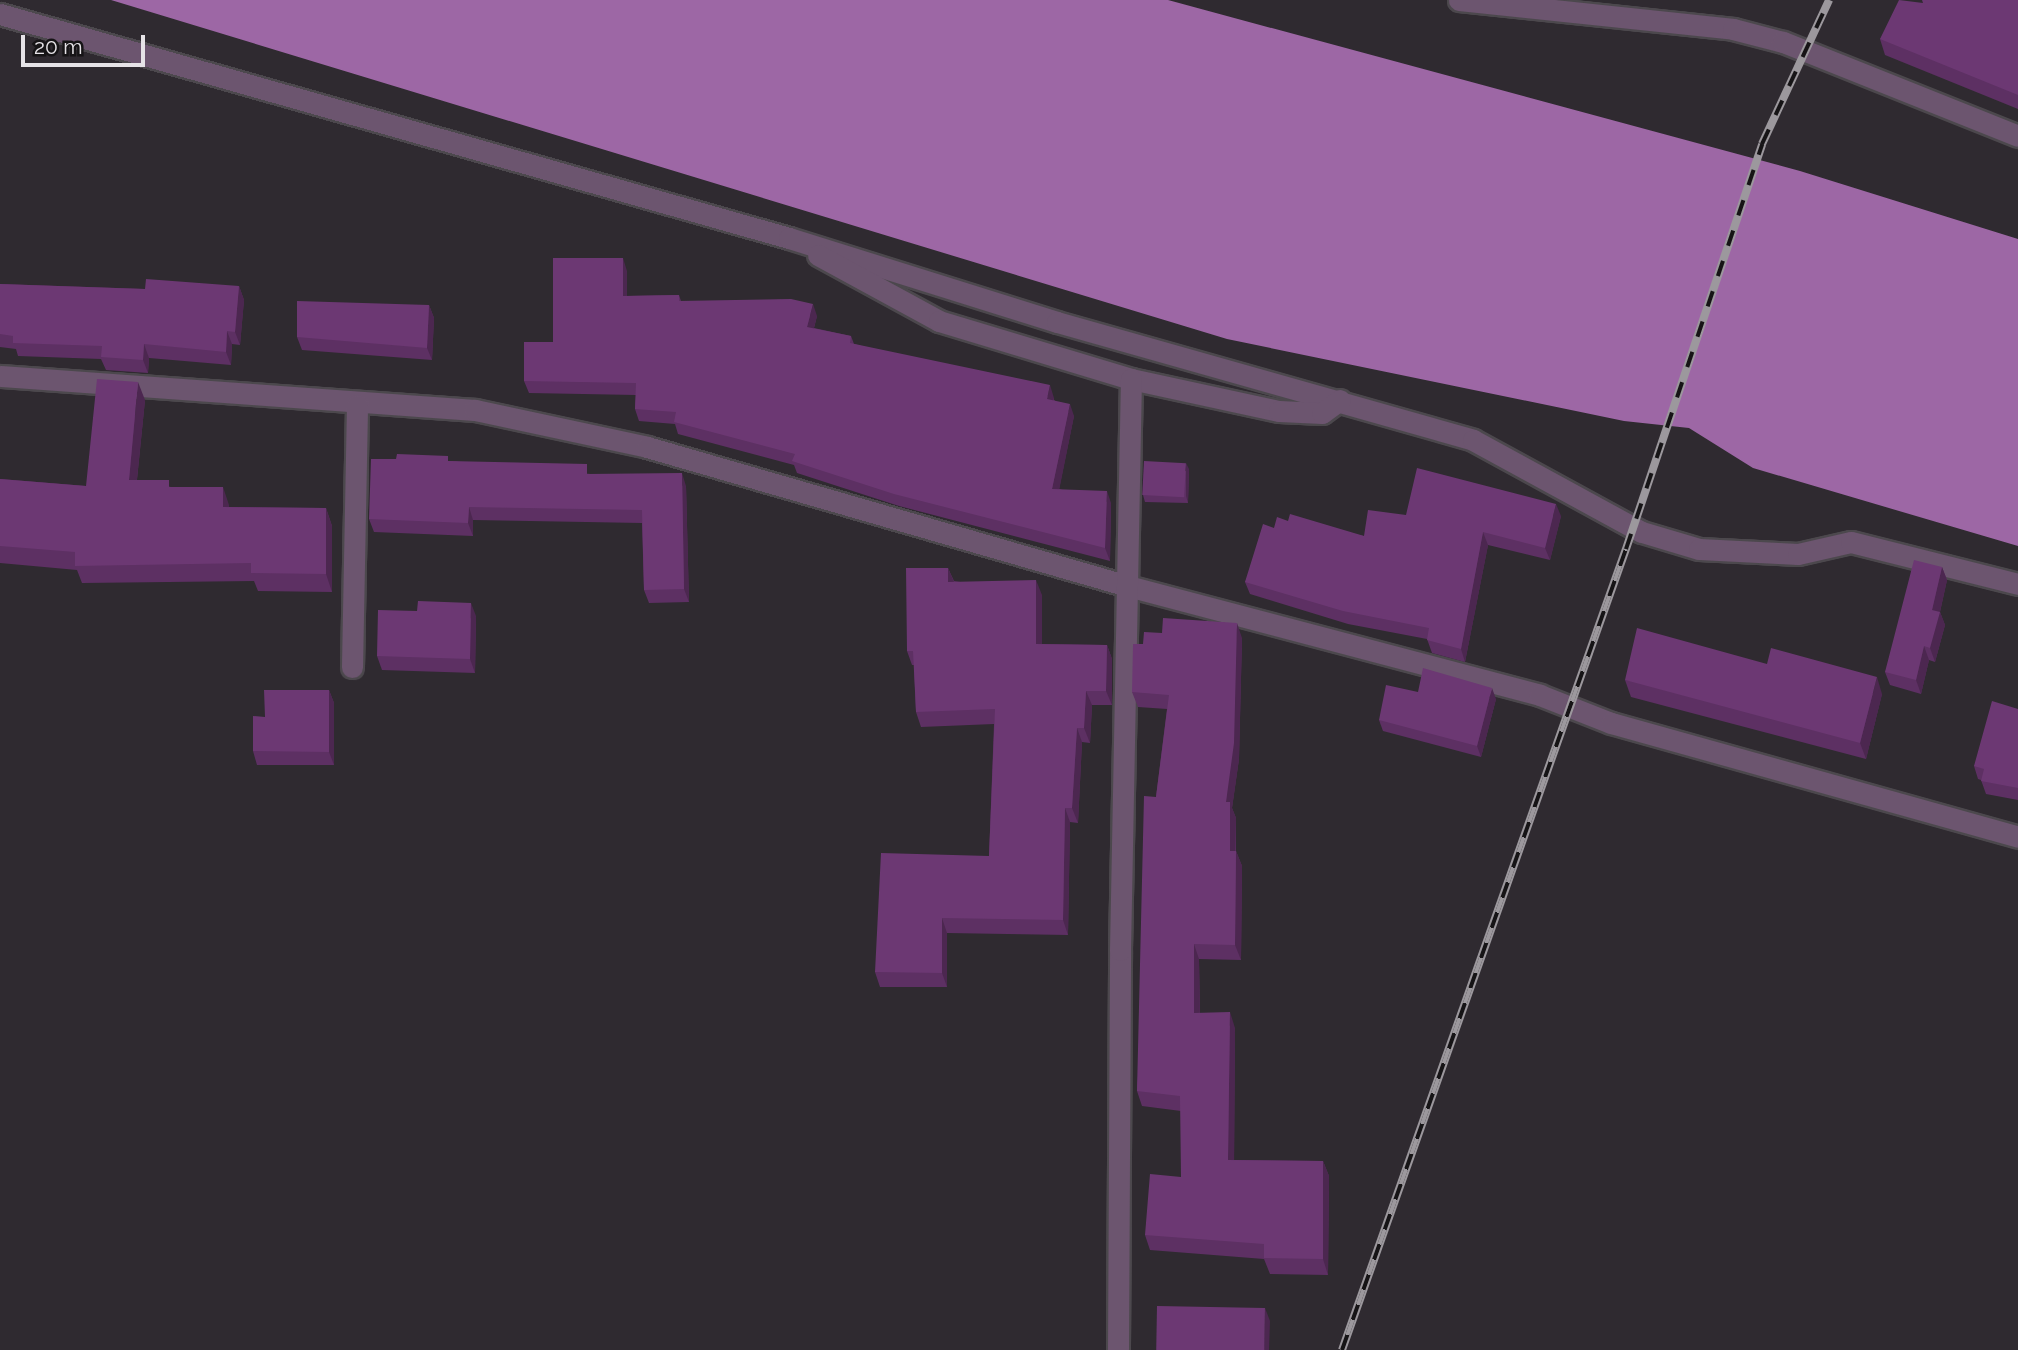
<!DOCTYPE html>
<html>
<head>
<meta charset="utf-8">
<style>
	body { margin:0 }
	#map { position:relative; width:2018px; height:1350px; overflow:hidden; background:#2f2a30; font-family:Raleway,sans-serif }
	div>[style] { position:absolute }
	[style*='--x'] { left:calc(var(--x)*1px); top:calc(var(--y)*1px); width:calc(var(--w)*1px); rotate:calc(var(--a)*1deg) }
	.water>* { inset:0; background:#9d67a5 }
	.roads { filter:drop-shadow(2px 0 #4c484d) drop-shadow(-2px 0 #4c484d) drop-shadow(0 2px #4c484d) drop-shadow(0 -2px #4c484d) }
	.minor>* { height:21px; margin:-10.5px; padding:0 10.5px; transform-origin:10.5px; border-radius:10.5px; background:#6c556f }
	.rail>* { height:8px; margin-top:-4px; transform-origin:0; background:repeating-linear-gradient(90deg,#161416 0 16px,#9c989d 0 32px); box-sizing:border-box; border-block:2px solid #9c989d }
	.wall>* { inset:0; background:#5d3063 }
	.shaded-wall>* { inset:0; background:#4c2750 }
	.building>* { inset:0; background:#6c3873; transform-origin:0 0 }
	span { translate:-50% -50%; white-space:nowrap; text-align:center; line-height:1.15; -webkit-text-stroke:6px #161416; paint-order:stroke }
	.scale { position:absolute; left:21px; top:35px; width:124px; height:32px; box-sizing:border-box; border:4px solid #e6e3e7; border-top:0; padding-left:9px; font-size:21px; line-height:24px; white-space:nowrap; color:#e6e3e7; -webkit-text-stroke:5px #161416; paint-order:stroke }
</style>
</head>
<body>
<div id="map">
	<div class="water">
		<i style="clip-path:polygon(111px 0,1168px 0,1800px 171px,2018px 239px,2018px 546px,1753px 468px,1689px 428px,1624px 421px,1227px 339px)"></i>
	</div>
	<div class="roads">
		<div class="minor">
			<i style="--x:1459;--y:0;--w:276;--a:6"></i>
			<i style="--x:1733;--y:29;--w:52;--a:14.6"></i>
			<i style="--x:1783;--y:42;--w:253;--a:21.8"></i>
			<i style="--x:0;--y:14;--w:820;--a:15.85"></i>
			<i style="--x:789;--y:238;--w:281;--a:17.4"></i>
			<i style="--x:1057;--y:322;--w:432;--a:15.8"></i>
			<i style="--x:1473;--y:440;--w:192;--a:28.6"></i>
			<i style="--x:1642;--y:532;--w:59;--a:16.6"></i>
			<i style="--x:1699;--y:549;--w:99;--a:2.9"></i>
			<i style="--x:1798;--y:554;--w:54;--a:-12.8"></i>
			<i style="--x:1851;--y:542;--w:172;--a:14.1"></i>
			<i style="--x:818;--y:255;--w:138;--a:28.6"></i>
			<i style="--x:939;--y:321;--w:201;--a:16.8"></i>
			<i style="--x:1131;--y:379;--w:151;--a:12.2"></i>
			<i style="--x:1279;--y:411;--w:43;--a:2.7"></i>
			<i style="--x:1322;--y:413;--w:22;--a:-36"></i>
			<i style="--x:0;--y:376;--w:476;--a:4.1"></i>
			<i style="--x:475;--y:410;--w:176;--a:12.1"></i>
			<i style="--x:647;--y:447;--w:501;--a:16.12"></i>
			<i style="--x:1128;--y:586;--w:426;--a:14.8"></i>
			<i style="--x:1540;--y:695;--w:76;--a:21.5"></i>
			<i style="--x:1611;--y:723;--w:423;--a:15.6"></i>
			<i style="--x:352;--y:667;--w:262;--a:-88.9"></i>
			<i style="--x:1118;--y:1350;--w:400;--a:-89.7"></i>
			<i style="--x:1120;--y:950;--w:571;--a:-88.9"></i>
		</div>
	</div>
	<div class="rail">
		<i style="--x:1342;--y:1350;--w:850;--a:-70.48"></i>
		<i style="--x:1626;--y:549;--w:427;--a:-71.4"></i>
		<i style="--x:1762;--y:144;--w:159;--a:-65"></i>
	</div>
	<div class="wall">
		<i style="clip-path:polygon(2018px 0,2018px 109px,1885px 55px,1880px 39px,1923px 3px)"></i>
		<i style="clip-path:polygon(627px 271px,627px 296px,679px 295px,681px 301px,817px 316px,814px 328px,851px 336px,854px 344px,1054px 398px,1054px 400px,1074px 416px,1059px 489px,1111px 503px,1110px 561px,899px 506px,797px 473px,794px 465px,678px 434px,675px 424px,639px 421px,635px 409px,636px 395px,529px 393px,524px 381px,553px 342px)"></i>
		<i style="clip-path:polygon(0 284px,145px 289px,239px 286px,244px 300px,240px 345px,232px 344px,231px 365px,149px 358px,148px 373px,106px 370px,101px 359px,18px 356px,16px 349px,0 347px)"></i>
		<i style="clip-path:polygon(429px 305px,434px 318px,432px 360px,302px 350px,297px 337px)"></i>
		<i style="clip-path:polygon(145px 400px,137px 480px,171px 487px,229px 505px,229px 507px,326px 508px,332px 526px,332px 592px,258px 591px,254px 581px,82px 583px,77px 570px,0 563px,0 479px,86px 486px)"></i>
		<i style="clip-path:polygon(450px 461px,591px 474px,686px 486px,689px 602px,649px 603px,644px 590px,642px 523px,473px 520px,473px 536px,374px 532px,369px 519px)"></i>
		<i style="clip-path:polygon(1189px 469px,1188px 503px,1145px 502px,1143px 495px)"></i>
		<i style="clip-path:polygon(1406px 515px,1561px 516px,1550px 560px,1488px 545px,1465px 662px,1432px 653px,1427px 639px,1348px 624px,1250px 594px,1245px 582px,1274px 528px,1288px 521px,1364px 536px)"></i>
		<i style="clip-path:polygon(1942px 567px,1947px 580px,1940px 612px,1945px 625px,1935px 662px,1929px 660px,1921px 694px,1890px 685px,1885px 672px)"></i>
		<i style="clip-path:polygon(948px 568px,954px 581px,1042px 595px,1042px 644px,1107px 645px,1112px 659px,1112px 705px,1092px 705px,1090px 743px,1082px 742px,1078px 823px,1070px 822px,1068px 935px,947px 933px,947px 987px,880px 987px,875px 972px,989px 856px,994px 724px,921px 727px,916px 712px,914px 665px,912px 665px,907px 651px)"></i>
		<i style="clip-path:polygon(476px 616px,475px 673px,382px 670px,377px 656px)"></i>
		<i style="clip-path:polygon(1242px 638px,1239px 759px,1232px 808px,1236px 818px,1236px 851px,1242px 866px,1241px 960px,1199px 959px,1200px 1013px,1235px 1028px,1234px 1160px,1323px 1161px,1329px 1176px,1328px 1275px,1270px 1274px,1264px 1259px,1150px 1250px,1145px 1235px,1181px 1177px,1181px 1111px,1142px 1106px,1137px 1091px,1156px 797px,1167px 709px,1138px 707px,1132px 692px,1143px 644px)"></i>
		<i style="clip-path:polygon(1625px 680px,1882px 694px,1866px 759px,1631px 697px)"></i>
		<i style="clip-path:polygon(329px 690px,334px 703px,334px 765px,257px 765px,253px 751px,265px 717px)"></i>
		<i style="clip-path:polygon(1418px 692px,1496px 699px,1481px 757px,1383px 731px,1379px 720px)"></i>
		<i style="clip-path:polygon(2018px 709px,2018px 800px,1986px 794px,1981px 780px,1978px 779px,1974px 766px)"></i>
	</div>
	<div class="shaded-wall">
		<i style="clip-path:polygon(623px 258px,627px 271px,627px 309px,623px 296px)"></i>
		<i style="clip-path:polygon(239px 286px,244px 300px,240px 345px,235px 332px)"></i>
		<i style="clip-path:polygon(813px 304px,817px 316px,811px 339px,807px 327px)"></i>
		<i style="clip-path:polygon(429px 305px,434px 318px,432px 360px,427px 348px)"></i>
		<i style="clip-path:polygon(227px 331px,232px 344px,231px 365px,226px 352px)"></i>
		<i style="clip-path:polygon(144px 344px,149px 358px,148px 373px,143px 360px)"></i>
		<i style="clip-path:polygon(138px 382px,145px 400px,135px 498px,129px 480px)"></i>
		<i style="clip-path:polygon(1050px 385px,1054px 398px,1051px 411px,1047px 399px)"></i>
		<i style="clip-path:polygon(1070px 404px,1074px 416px,1057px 501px,1052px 489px)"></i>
		<i style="clip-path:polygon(1186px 463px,1189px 469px,1188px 503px,1186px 496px)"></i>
		<i style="clip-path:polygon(682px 473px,686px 486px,689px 602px,684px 589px)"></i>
		<i style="clip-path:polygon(223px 487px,229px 505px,229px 525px,223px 507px)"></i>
		<i style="clip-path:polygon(1107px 491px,1111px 503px,1110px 561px,1105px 548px)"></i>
		<i style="clip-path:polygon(1556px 504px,1561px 516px,1550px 560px,1545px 548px)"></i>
		<i style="clip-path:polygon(469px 507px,473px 520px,473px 536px,468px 523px)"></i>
		<i style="clip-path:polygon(326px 508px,332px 526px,332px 592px,326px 574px)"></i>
		<i style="clip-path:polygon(1483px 532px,1488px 545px,1465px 662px,1461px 649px)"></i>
		<i style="clip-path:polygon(1942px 567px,1947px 580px,1939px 616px,1940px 612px,1945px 625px,1935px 662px,1930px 648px,1932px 610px)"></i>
		<i style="clip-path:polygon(948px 568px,954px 582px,948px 582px)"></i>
		<i style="clip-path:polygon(1036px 580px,1042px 595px,1042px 659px,1036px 644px)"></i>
		<i style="clip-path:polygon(471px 603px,476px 616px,475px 673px,470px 659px)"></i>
		<i style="clip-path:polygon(1237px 623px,1242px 638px,1239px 759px,1232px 808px,1236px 818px,1235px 866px,1230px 851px,1226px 802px)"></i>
		<i style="clip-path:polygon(1107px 645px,1112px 659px,1112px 705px,1106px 691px)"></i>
		<i style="clip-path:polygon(1924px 646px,1929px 660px,1921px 694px,1916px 680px)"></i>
		<i style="clip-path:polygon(1877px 677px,1882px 694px,1866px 759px,1860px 743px)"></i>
		<i style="clip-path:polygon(1492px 688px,1496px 699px,1481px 757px,1477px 746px)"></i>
		<i style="clip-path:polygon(329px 690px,334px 703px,334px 765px,329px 752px)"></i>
		<i style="clip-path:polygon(1086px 691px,1092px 705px,1090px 743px,1084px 728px)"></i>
		<i style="clip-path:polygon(1077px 728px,1082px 742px,1078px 823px,1072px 808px)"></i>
		<i style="clip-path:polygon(1065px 808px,1070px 822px,1068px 935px,1063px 920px)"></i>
		<i style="clip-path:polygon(1236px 851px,1242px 866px,1241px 960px,1235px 945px)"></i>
		<i style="clip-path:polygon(942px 918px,947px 933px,947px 987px,942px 973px)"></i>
		<i style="clip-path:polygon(1194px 944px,1199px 959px,1200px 1028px,1194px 1013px)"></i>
		<i style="clip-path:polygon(1230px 1012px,1235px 1028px,1234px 1175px,1228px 1160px)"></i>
		<i style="clip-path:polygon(1323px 1161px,1329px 1176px,1328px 1275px,1323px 1259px)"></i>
		<i style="clip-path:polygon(1265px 1308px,1270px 1321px,1269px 1350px,1264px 1350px)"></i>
	</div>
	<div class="building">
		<i style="clip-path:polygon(1899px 0,1923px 3px,1922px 0,2018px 0,2018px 95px,1880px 39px)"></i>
		<i style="clip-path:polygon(553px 258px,623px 258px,623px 296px,679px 295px,679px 301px,791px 299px,813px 304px,807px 327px,851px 336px,850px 343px,1050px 385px,1047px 399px,1070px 404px,1052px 489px,1107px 491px,1105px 548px,894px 494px,792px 461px,795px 454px,674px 422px,676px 412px,635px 409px,636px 383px,524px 381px,524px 342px,553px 342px)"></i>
		<i style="clip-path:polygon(146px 279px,239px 286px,235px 332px,227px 331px,226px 352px,144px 344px,143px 360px,101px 357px,102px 346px,13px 343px,13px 336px,0 334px,0 284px,145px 289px)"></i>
		<i style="clip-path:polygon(297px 301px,429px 305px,427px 348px,297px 337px)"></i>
		<i style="clip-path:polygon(97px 379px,138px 382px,129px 480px,169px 480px,169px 487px,223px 487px,223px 507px,326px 508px,326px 574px,251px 573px,251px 563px,75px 566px,75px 552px,0 546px,0 479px,86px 486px)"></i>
		<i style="clip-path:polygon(397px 454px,448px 456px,448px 461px,587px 464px,587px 474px,682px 473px,684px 589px,644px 590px,642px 510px,469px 507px,468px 523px,369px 519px,371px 459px,396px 459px)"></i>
		<i style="left:1144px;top:461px;width:42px;height:34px;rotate:3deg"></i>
		<i style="clip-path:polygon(1417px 468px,1556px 504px,1545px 548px,1483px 532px,1461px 649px,1427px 640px,1429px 628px,1343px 611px,1245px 582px,1263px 524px,1274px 528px,1277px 517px,1288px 521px,1290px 514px,1364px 536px,1368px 510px,1406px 515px)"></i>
		<i style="clip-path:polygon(1914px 560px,1942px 567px,1932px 610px,1940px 612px,1930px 648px,1924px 646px,1916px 680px,1885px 672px)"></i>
		<i style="clip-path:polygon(906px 568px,948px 568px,948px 582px,1036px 580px,1036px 644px,1107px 645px,1106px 691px,1086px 691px,1084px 728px,1077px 728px,1072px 808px,1065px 808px,1063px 920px,942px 918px,942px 973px,875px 972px,881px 853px,989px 856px,995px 709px,916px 712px,913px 651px,907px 651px)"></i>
		<i style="clip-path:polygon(418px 601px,471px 603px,470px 659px,377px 656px,378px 610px,417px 611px)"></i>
		<i style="clip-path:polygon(1163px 618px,1237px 623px,1234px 743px,1226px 802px,1230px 802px,1230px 851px,1236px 851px,1235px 945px,1194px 944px,1194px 1013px,1230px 1012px,1228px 1160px,1323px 1161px,1323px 1259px,1264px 1258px,1264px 1244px,1145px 1235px,1150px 1174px,1181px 1177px,1180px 1096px,1137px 1091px,1144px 796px,1156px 797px,1169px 695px,1132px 692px,1133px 644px,1143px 644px,1144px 632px,1162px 633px)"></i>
		<i style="clip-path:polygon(1637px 628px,1767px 664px,1771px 648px,1877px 677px,1860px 743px,1625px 680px)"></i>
		<i style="clip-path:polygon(1423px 668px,1492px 688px,1477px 746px,1379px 720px,1386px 685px,1418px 692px)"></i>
		<i style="clip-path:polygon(264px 690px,329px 690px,329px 752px,253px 751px,253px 716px,265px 717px)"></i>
		<i style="clip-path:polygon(1992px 701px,2018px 709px,2018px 788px,1981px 781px,1984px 769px,1974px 766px)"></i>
		<i style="left:1157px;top:1306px;width:108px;height:44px;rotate:1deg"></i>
	</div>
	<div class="scale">20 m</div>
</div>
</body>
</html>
